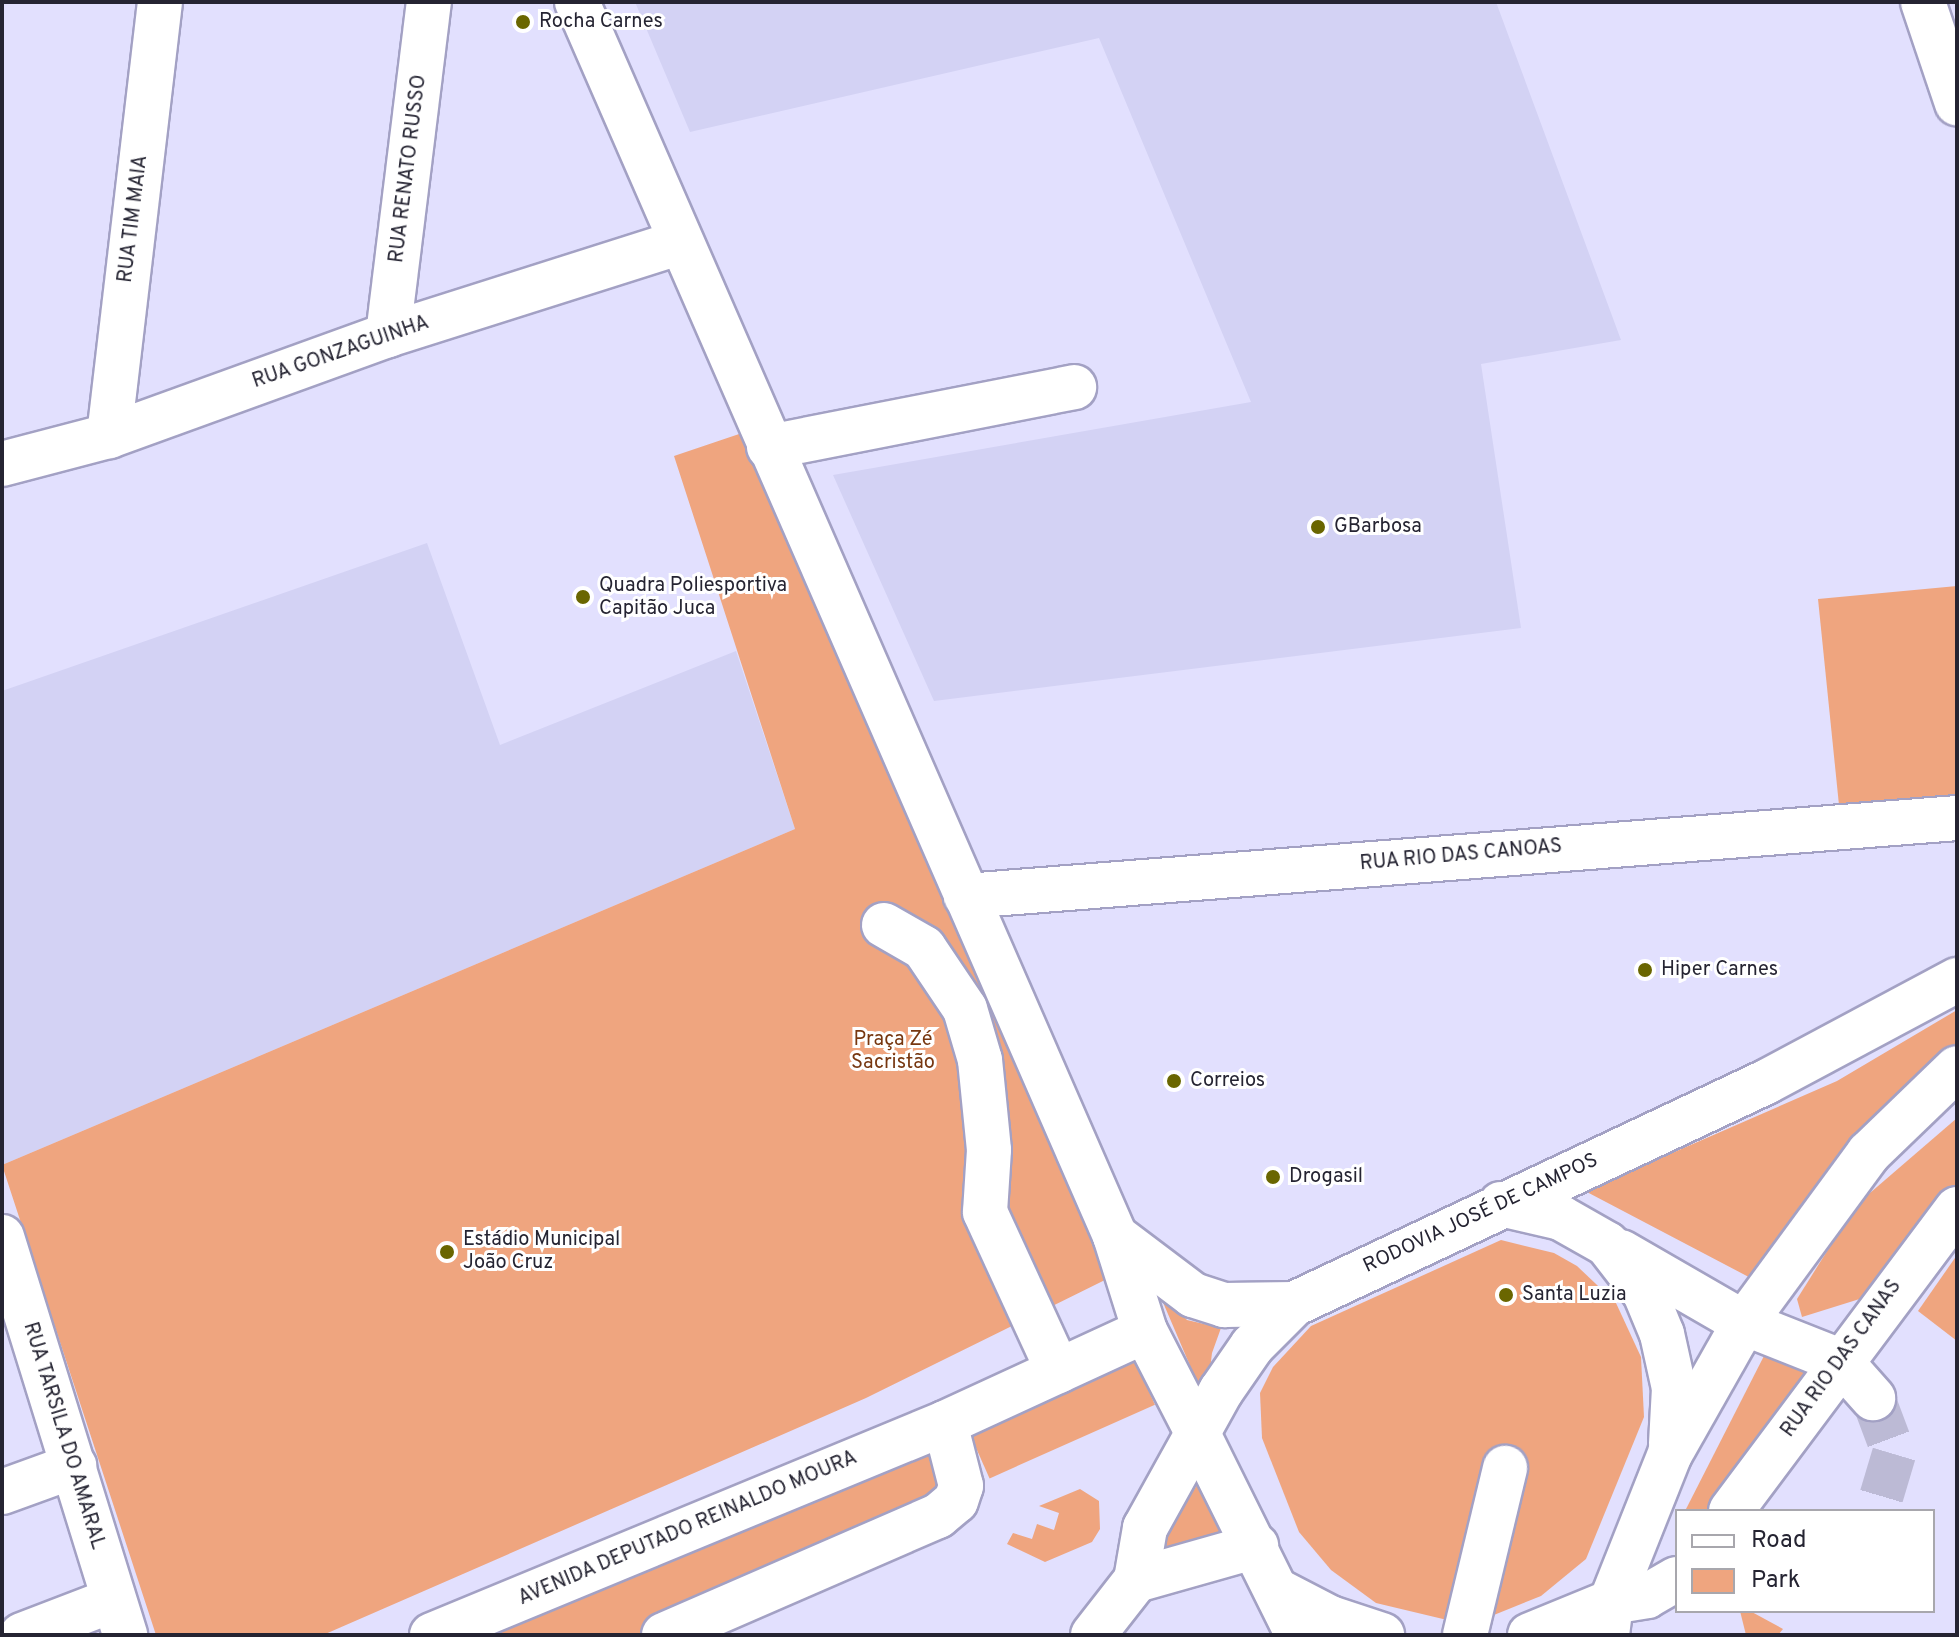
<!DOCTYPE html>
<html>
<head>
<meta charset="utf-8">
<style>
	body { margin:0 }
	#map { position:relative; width:1959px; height:1637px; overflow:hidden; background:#e2e0fe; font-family:Overpass,sans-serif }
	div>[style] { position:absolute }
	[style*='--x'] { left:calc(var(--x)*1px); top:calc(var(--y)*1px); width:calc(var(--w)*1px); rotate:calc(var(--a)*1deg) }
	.built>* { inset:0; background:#d3d2f4 }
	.green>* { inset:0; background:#efa57f; transform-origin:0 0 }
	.minor-tunnel>* { height:44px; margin-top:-22px; transform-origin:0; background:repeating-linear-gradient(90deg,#bcbad5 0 44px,transparent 0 66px) }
	.roads { filter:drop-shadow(2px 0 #a3a1c4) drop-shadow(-2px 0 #a3a1c4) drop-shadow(0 2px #a3a1c4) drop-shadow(0 -2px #a3a1c4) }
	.minor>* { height:44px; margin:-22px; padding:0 22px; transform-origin:22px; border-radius:22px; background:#fff }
	.major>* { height:44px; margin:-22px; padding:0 22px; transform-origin:22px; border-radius:22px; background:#fff }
	.dots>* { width:22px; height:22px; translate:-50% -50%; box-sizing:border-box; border:4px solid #fff; border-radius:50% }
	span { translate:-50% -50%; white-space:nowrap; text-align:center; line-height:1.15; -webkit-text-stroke:6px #fff; paint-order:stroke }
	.poi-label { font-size:20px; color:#252432 }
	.left { translate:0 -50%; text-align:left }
	.street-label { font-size:20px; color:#252432 }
	.park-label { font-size:20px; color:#773710 }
	.frame { position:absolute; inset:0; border:4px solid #252432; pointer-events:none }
	.legend { position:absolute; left:1675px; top:1509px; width:260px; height:104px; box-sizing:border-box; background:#fff; border:2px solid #a8a7ad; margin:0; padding:10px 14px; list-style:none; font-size:24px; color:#252432 }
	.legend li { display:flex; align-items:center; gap:16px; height:40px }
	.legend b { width:40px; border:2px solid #a8a7ad }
</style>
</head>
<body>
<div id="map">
	<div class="built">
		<i style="clip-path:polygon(635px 2px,1496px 2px,1621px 340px,1481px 364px,1521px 628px,934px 701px,833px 475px,1251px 402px,1099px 38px,690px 132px)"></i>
		<i style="clip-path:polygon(427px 543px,500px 745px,736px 651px,795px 829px,2px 1165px,2px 691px)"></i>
	</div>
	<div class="green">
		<i style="clip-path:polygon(748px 431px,1109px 1278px,866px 1398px,323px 1635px,156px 1635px,2px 1165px,795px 829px,674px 456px)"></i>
		<i style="clip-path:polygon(1957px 586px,1957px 804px,1840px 815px,1818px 599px)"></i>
		<i style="clip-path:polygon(1957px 1010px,1957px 1070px,1764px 1285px,1585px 1191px,1837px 1081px)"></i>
		<i style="clip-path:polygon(1957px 1118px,1957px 1209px,1882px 1292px,1802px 1317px,1797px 1299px,1856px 1205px)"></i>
		<i style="clip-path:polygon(1501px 1240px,1554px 1253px,1577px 1266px,1616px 1303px,1641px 1357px,1644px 1417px,1586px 1559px,1541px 1596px,1489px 1617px,1443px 1619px,1376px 1603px,1331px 1570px,1299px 1532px,1262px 1438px,1260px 1393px,1273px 1367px,1311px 1326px)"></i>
		<i style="clip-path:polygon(1957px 1255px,1957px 1341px,1918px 1311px)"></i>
		<i style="clip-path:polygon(1156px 1286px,1187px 1320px,1221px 1328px,1212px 1353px,1206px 1403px)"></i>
		<i style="clip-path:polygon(1767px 1350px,1822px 1360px,1707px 1511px,1685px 1511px)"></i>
		<i style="left:1135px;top:1360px;width:49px;height:181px;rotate:66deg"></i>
		<i style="clip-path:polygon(945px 1423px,961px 1486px,664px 1635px,432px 1635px)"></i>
		<i style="clip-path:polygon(1202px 1477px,1229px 1529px,1149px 1562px)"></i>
		<i style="clip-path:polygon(1080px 1489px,1099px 1501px,1100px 1529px,1092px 1542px,1045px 1562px,1007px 1544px,1013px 1533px,1032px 1539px,1037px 1524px,1054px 1530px,1059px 1513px,1039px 1506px)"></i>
		<i style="clip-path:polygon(1740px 1611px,1750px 1611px,1783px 1629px,1778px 1635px,1746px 1635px)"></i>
	</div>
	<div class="minor-tunnel">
		<i style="--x:1873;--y:1398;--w:60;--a:69.4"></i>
		<i style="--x:1894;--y:1454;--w:59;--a:106.6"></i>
	</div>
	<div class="roads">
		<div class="minor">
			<i style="--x:577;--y:2;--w:1346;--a:66.44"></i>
			<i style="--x:1115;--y:1236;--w:100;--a:72.5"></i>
			<i style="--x:1145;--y:1331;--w:118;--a:62.8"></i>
			<i style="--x:1923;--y:2;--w:107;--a:71.4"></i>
			<i style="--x:388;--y:335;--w:336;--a:-83"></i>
			<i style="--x:109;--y:436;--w:437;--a:-83.3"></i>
			<i style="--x:769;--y:447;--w:311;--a:-11.1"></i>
			<i style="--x:2;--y:464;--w:111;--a:-14.7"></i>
			<i style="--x:109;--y:436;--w:297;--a:-19.9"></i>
			<i style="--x:388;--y:335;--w:307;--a:-17.6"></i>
			<i style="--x:966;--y:896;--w:994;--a:-4.5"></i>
			<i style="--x:884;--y:925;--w:46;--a:29.9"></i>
			<i style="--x:924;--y:948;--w:73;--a:56.1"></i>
			<i style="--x:965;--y:1009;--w:53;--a:73.6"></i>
			<i style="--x:980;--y:1060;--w:90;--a:84.3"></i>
			<i style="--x:989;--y:1150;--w:62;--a:93.7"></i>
			<i style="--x:985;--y:1212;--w:175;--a:65.3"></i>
			<i style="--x:1115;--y:1236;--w:98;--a:37.1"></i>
			<i style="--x:1193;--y:1295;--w:33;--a:18"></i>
			<i style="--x:1224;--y:1305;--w:70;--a:-0.8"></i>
			<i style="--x:2;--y:1237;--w:417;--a:72.8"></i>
			<i style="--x:1840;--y:1361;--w:50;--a:48.3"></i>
			<i style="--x:2;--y:1492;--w:77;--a:-19.9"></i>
			<i style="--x:1731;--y:1511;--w:377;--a:-53.2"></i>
			<i style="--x:1611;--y:1602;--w:36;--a:-9"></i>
			<i style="--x:1647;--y:1596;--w:34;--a:-30"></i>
			<i style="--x:22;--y:1635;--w:97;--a:-21"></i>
			<i style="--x:432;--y:1635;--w:555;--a:-22.45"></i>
			<i style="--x:945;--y:1423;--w:220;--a:-24.7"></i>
			<i style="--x:664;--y:1635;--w:299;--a:-23.5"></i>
			<i style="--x:938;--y:1516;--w:23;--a:-40"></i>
			<i style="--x:956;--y:1501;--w:16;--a:-72"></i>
			<i style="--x:961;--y:1486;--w:65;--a:-104.3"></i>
			<i style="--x:1465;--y:1635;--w:172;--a:-76.5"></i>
		</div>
		<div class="major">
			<i style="--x:1501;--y:1204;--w:62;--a:13.1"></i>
			<i style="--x:1561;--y:1218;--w:53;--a:29.5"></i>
			<i style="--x:1607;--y:1244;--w:62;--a:52.2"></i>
			<i style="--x:1645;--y:1293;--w:44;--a:67.5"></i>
			<i style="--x:1662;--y:1334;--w:55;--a:77.5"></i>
			<i style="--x:1674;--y:1388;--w:56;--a:93.1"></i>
			<i style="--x:1621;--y:1252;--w:142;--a:30"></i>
			<i style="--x:1744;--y:1323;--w:103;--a:21.6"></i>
			<i style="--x:1199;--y:1436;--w:222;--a:63.6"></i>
			<i style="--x:1136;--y:1580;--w:125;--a:-15.8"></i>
			<i style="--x:1280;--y:1592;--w:56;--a:27.5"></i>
			<i style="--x:1330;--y:1618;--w:55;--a:18.1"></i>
			<i style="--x:1093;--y:1635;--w:70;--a:-52"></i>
			<i style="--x:1136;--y:1580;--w:53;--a:-80.2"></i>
			<i style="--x:1145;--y:1528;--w:157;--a:-61"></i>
			<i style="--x:1221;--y:1391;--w:55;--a:-55.4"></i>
			<i style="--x:1252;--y:1346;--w:59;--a:-45"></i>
			<i style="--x:1294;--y:1304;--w:522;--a:-25.19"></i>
			<i style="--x:1766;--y:1082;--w:217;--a:-28.1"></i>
			<i style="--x:1530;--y:1635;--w:87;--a:-22.2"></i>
			<i style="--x:1607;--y:1635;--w:33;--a:-83"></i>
			<i style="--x:1611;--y:1602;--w:159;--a:-68.3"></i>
			<i style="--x:1670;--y:1454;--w:150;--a:-60.5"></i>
			<i style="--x:1744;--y:1323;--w:211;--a:-53.7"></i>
			<i style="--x:1869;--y:1153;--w:122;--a:-44"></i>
		</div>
	</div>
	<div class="dots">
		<i style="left:523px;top:22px;background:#6a6600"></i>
		<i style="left:1318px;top:527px;background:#6a6600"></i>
		<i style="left:583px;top:597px;background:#6a6600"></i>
		<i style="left:1645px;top:970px;background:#6a6600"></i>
		<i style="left:1174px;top:1081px;background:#6a6600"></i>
		<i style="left:1273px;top:1177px;background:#6a6600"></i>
		<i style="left:447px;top:1252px;background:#6a6600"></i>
		<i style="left:1506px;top:1295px;background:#6a6600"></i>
	</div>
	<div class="poi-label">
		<span class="left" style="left:539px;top:22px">Rocha Carnes</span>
		<span class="left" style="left:1334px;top:527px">GBarbosa</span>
		<span class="left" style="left:599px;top:598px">Quadra Poliesportiva<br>Capitão Juca</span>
		<span class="left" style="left:1661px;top:970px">Hiper Carnes</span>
		<span class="left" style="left:1190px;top:1081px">Correios</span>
		<span class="left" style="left:1289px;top:1177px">Drogasil</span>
		<span class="left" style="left:463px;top:1252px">Estádio Municipal<br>João Cruz</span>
		<span class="left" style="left:1522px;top:1295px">Santa Luzia</span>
	</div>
	<div class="street-label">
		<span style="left:409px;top:169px;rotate:-83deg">RUA RENATO RUSSO</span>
		<span style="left:134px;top:219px;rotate:-83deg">RUA TIM MAIA</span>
		<span style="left:341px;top:353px;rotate:-19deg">RUA GONZAGUINHA</span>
		<span style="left:1461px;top:856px;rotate:-5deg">RUA RIO DAS CANOAS</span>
		<span style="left:1481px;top:1214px;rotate:-25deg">RODOVIA JOSÉ DE CAMPOS</span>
		<span style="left:1842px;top:1359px;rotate:-54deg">RUA RIO DAS CANAS</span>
		<span style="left:63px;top:1436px;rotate:73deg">RUA TARSILA DO AMARAL</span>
		<span style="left:688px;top:1529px;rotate:-23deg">AVENIDA DEPUTADO REINALDO MOURA</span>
	</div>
	<div class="park-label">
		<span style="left:893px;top:1052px">Praça Zé<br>Sacristão</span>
	</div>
	<div class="frame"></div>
	<ul class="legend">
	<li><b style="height:10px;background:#fff"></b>Road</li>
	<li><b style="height:22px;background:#efa57f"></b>Park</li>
	</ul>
</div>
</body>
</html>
